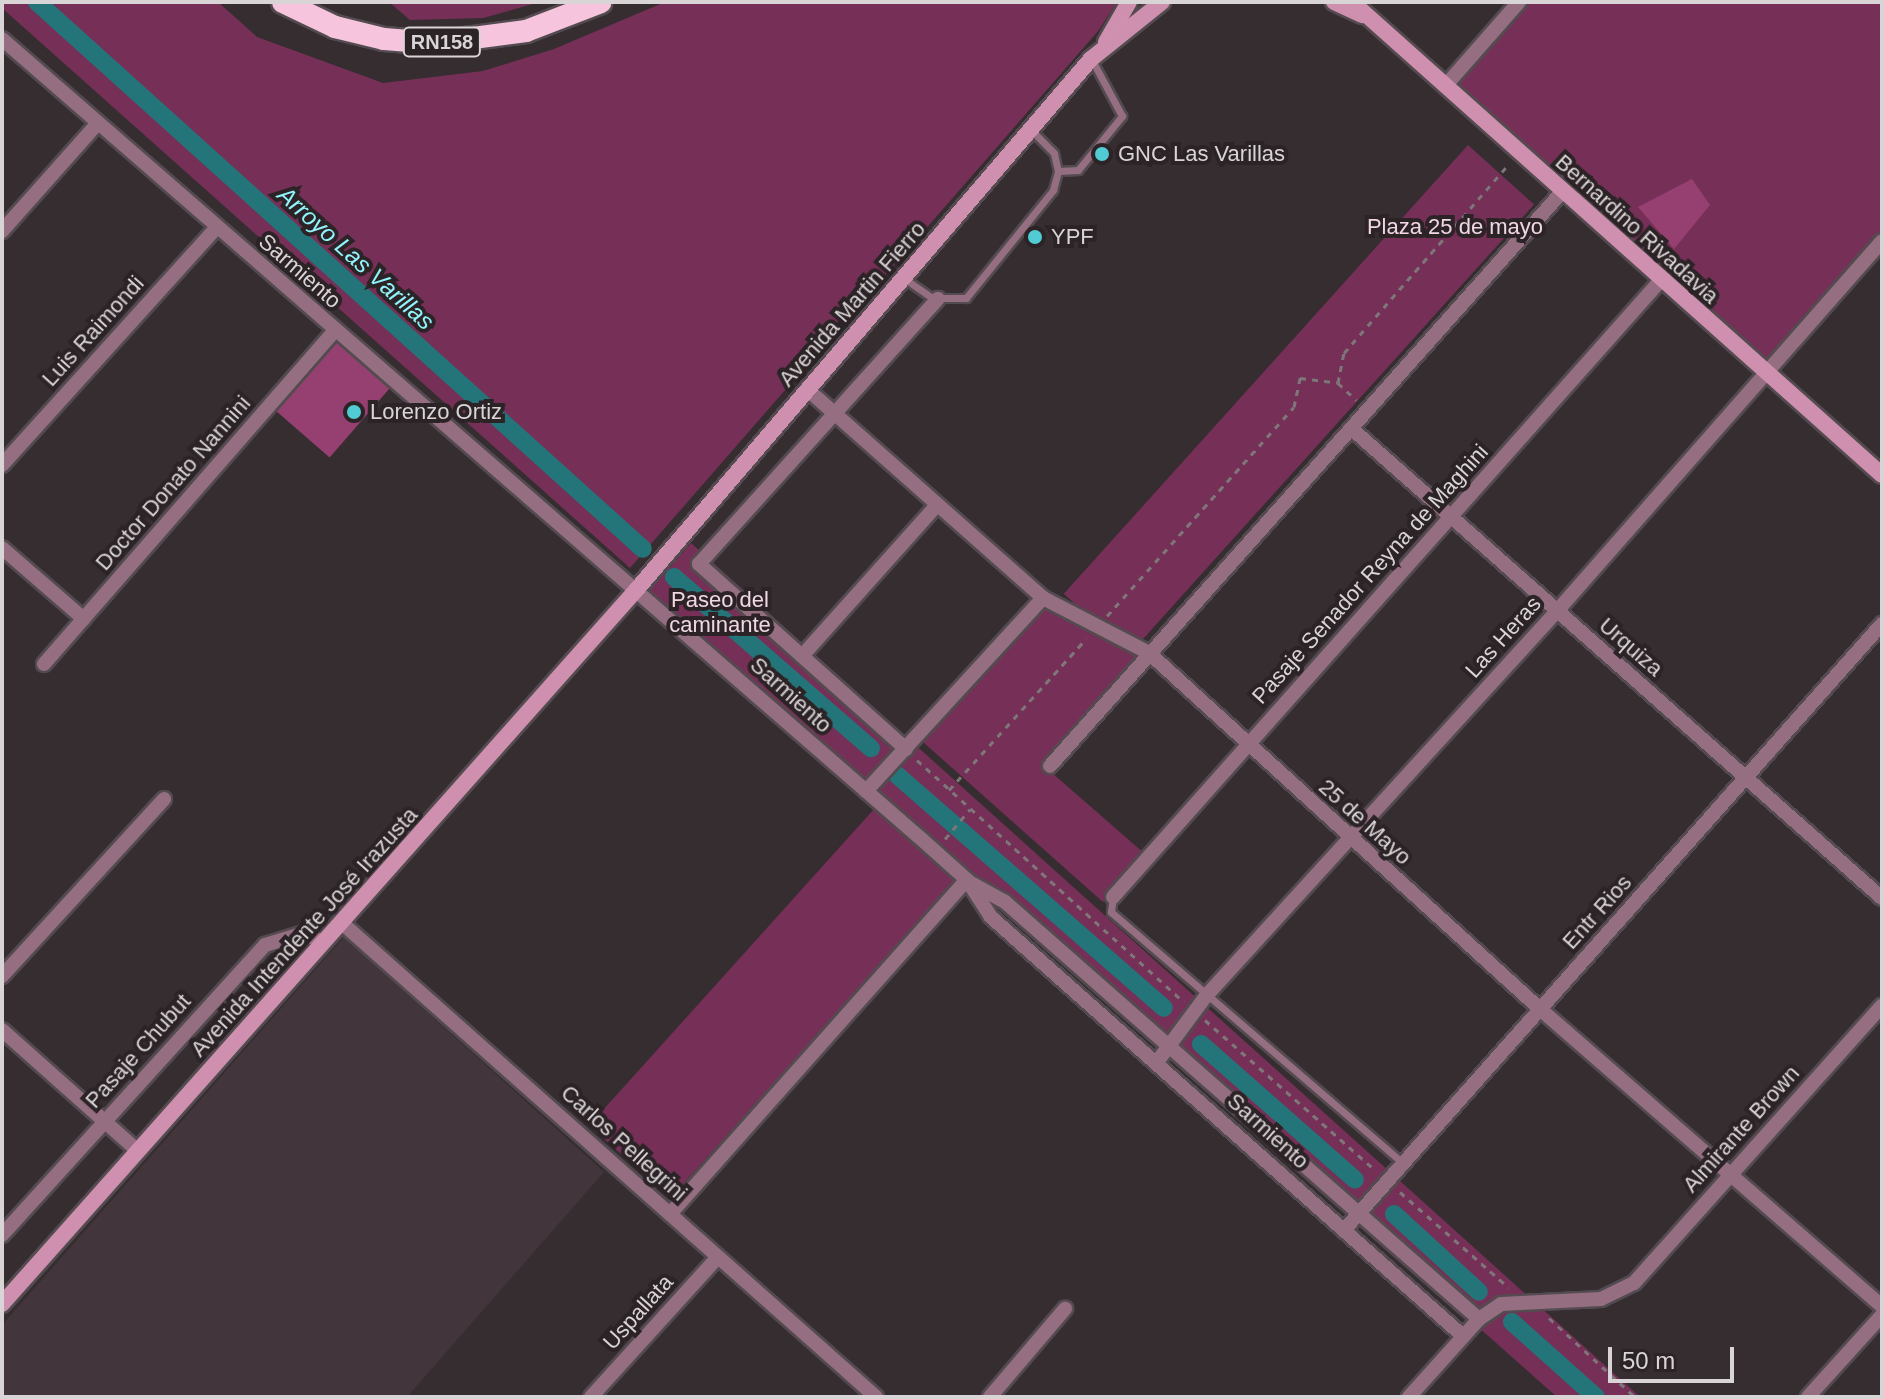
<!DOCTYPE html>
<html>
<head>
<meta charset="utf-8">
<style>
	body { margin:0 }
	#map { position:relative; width:1884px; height:1399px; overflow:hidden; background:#362d31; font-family:Helvetica,sans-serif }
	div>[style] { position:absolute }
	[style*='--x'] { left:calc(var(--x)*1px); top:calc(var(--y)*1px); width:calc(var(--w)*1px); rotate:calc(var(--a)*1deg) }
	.built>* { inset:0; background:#43353c }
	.green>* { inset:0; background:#763057; transform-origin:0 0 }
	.canal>* { height:18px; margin:-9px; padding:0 9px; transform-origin:9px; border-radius:9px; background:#23757a }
	.building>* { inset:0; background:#954070; transform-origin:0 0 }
	.path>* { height:3px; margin-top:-1.5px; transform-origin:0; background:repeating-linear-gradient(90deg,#7e777a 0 6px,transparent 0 12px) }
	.roads { filter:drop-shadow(2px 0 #534b4f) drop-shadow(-2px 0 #534b4f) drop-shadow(0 2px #534b4f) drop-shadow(0 -2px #534b4f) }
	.service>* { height:7px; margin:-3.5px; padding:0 3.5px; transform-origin:3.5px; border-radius:3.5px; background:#956e81 }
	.minor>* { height:14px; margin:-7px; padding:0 7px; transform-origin:7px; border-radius:7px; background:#956e81 }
	.secondary>* { height:16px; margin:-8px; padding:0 8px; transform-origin:8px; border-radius:8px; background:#cf90af }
	.trunk>* { height:22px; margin:-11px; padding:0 11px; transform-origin:11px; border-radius:11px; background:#f6c4dd }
	.dots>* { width:22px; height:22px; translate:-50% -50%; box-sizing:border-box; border:4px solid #2c2327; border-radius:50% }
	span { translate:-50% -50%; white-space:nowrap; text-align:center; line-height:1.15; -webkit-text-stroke:8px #2c2327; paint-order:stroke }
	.shield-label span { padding:2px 6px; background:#2c2327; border:2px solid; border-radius:6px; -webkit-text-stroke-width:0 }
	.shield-label { font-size:20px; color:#d9d4d6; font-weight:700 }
	.poi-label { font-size:22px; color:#d9d4d6 }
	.left { translate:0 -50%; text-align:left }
	.park-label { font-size:22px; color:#f0d7e3 }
	.street-label { font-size:22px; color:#d9d4d6 }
	.water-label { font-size:24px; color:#90f4fb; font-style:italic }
	.frame { position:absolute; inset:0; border:4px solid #d9d4d6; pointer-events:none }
	.scale { position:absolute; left:1608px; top:1347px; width:126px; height:36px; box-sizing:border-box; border:4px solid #d9d4d6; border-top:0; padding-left:10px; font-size:24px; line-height:28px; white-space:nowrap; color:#d9d4d6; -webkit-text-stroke:6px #2c2327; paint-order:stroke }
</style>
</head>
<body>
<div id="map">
	<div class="built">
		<i style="clip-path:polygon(344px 937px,604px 1172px,407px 1397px,2px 1397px,2px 1325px)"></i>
	</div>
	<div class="green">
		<i style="clip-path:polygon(2px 2px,218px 2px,257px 37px,383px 83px,483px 71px,554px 49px,665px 2px,1117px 2px,1099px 30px,630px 568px,2px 8px)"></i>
		<i style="clip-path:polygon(389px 2px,540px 2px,483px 18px,410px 20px)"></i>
		<i style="clip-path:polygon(1517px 2px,1882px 2px,1882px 242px,1767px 373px,1446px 85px)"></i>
		<i style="left:1468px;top:145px;width:89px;height:604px;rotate:42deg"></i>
		<i style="clip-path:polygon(691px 543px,1640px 1397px,1557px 1397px,649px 591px)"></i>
		<i style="clip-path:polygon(1044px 609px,1140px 655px,1044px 766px,1145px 854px,1103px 902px,923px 742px)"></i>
		<i style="left:875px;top:808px;width:109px;height:427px;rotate:42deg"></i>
	</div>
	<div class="canal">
		<i style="--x:37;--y:2;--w:816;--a:42.07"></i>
		<i style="--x:674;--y:577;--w:261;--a:41"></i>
		<i style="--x:897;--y:775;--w:354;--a:41.1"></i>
		<i style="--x:1201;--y:1044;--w:205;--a:41.4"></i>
		<i style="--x:1394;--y:1214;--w:115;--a:42.5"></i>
		<i style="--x:1512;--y:1322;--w:113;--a:41.8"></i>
	</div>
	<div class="building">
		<i style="clip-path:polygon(1692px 179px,1710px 205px,1674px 249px,1638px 207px)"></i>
		<i style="left:334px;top:338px;width:75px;height:93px;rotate:41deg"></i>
	</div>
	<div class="path">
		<i style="--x:1338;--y:383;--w:25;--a:43"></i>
		<i style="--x:1107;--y:616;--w:280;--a:-48.2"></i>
		<i style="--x:1294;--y:407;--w:30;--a:-78"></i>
		<i style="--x:1300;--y:378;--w:38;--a:7"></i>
		<i style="--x:1338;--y:383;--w:31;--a:-79"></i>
		<i style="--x:1344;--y:353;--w:249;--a:-48.9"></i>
		<i style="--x:917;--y:760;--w:360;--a:42.2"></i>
		<i style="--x:949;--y:790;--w:204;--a:-47.8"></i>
		<i style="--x:945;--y:839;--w:39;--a:-50"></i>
		<i style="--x:1205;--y:1020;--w:228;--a:41.4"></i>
		<i style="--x:1400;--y:1192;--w:144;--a:41.3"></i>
		<i style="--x:1549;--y:1318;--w:117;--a:42.6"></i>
	</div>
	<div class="roads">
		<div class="service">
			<i style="--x:1058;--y:171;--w:20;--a:-3"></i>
			<i style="--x:1078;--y:170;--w:70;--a:-50.8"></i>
			<i style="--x:1122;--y:116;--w:64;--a:-118.2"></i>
			<i style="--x:905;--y:279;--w:33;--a:35"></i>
			<i style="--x:932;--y:298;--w:34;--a:0"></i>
			<i style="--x:966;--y:298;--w:139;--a:-51.1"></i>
			<i style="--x:1053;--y:190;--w:20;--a:-75"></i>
			<i style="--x:1058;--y:171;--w:18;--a:-103"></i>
			<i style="--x:1054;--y:153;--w:31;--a:-135"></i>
			<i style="--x:1113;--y:897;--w:15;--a:98"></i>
			<i style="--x:1111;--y:912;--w:385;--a:40.7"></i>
		</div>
		<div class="minor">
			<i style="--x:2;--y:39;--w:1214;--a:41.03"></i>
			<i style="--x:918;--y:836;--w:66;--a:41.9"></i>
			<i style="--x:967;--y:880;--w:44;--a:57"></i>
			<i style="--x:991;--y:917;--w:631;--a:41.6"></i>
			<i style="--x:1446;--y:85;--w:111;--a:-48.7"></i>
			<i style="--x:2;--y:231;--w:143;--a:-48.4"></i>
			<i style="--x:807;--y:389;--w:315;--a:41.5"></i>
			<i style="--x:1043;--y:598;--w:119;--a:27.4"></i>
			<i style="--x:1149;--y:653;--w:529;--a:42.32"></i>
			<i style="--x:1540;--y:1009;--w:453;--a:41"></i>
			<i style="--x:1352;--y:429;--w:708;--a:41.51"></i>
			<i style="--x:2;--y:465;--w:321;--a:-47.9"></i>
			<i style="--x:2;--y:548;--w:108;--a:40.9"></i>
			<i style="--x:802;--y:656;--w:201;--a:-48.2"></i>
			<i style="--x:44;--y:664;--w:442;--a:-48.9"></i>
			<i style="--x:906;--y:749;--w:278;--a:-138.2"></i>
			<i style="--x:699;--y:564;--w:357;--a:-48"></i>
			<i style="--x:1050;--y:766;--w:769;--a:-48.27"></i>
			<i style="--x:866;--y:791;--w:262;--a:-47.5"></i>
			<i style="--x:971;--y:883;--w:38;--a:29"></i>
			<i style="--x:1004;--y:901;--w:633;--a:41.35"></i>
			<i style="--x:1113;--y:897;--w:825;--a:-48.39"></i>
			<i style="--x:342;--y:923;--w:714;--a:41.59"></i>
			<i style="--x:2;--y:976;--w:240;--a:-47.5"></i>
			<i style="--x:2;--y:1030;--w:182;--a:41.7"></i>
			<i style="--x:1157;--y:1062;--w:82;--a:-53.4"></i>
			<i style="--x:1206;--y:996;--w:521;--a:-47.64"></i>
			<i style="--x:1557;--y:611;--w:492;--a:-48.7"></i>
			<i style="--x:670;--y:1214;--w:447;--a:-48.4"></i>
			<i style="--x:1345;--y:1229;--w:809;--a:-48.41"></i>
			<i style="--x:2;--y:1235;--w:391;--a:-47.8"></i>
			<i style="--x:265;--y:945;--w:41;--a:-17.1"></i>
			<i style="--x:304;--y:933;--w:22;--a:27"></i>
			<i style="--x:591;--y:1397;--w:189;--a:-47.8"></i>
			<i style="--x:990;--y:1397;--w:116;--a:-49.6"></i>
			<i style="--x:1409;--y:1397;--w:105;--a:-48.1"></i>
			<i style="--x:1479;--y:1319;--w:27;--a:-34"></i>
			<i style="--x:1501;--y:1304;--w:100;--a:-2.9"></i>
			<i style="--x:1601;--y:1299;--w:37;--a:-26"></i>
			<i style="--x:1634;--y:1283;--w:372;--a:-48.2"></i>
			<i style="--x:1808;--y:1397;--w:110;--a:-47.9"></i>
		</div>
		<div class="secondary">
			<i style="--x:1334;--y:2;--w:31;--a:25"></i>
			<i style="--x:1352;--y:2;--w:710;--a:41.75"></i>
			<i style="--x:1106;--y:42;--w:46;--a:-60.1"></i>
			<i style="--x:2;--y:1304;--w:956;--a:-48.39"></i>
			<i style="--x:637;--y:589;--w:698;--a:-49.42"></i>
			<i style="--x:1091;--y:59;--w:91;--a:-38.8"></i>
		</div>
		<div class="trunk">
			<i style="--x:283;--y:2;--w:58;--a:25.7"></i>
			<i style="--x:335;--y:27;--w:50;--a:13.8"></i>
			<i style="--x:384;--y:39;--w:51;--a:4.5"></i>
			<i style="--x:435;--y:43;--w:92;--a:-7.5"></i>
			<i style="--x:526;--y:31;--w:80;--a:-21.1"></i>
		</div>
	</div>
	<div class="dots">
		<i style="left:1102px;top:154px;background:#51ccd4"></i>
		<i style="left:1035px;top:237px;background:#51ccd4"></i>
		<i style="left:354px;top:412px;background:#51ccd4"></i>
	</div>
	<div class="shield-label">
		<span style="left:442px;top:42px">RN158</span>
	</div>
	<div class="poi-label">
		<span class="left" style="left:1118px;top:154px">GNC Las Varillas</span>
		<span class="left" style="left:1051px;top:237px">YPF</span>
		<span class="left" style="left:370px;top:412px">Lorenzo Ortiz</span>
	</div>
	<div class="park-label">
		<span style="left:1455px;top:227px">Plaza 25 de mayo</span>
		<span style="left:720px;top:612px">Paseo del<br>caminante</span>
	</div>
	<div class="street-label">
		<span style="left:1637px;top:229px;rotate:42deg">Bernardino Rivadavia</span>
		<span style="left:300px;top:271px;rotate:41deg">Sarmiento</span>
		<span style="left:852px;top:304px;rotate:-49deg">Avenida Martin Fierro</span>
		<span style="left:93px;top:331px;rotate:-48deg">Luis Raimondi</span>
		<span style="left:173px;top:483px;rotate:-49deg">Doctor Donato Nannini</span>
		<span style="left:1370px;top:574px;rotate:-48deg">Pasaje Senador Reyna de Maghini</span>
		<span style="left:1503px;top:637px;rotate:-48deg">Las Heras</span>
		<span style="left:1631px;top:647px;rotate:41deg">Urquiza</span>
		<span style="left:791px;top:695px;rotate:42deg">Sarmiento</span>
		<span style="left:1365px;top:822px;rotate:42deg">25 de Mayo</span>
		<span style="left:1597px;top:912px;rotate:-48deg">Entr Rios</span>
		<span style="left:304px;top:932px;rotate:-48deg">Avenida Intendente José Irazusta</span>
		<span style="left:138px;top:1051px;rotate:-48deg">Pasaje Chubut</span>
		<span style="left:1741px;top:1129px;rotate:-48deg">Almirante Brown</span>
		<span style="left:1268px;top:1131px;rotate:42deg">Sarmiento</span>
		<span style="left:624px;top:1143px;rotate:42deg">Carlos Pellegrini</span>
		<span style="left:638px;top:1312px;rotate:-48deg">Uspallata</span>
	</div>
	<div class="water-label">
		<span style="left:356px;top:258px;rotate:42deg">Arroyo Las Varillas</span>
	</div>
	<div class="frame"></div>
	<div class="scale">50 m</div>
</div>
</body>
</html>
